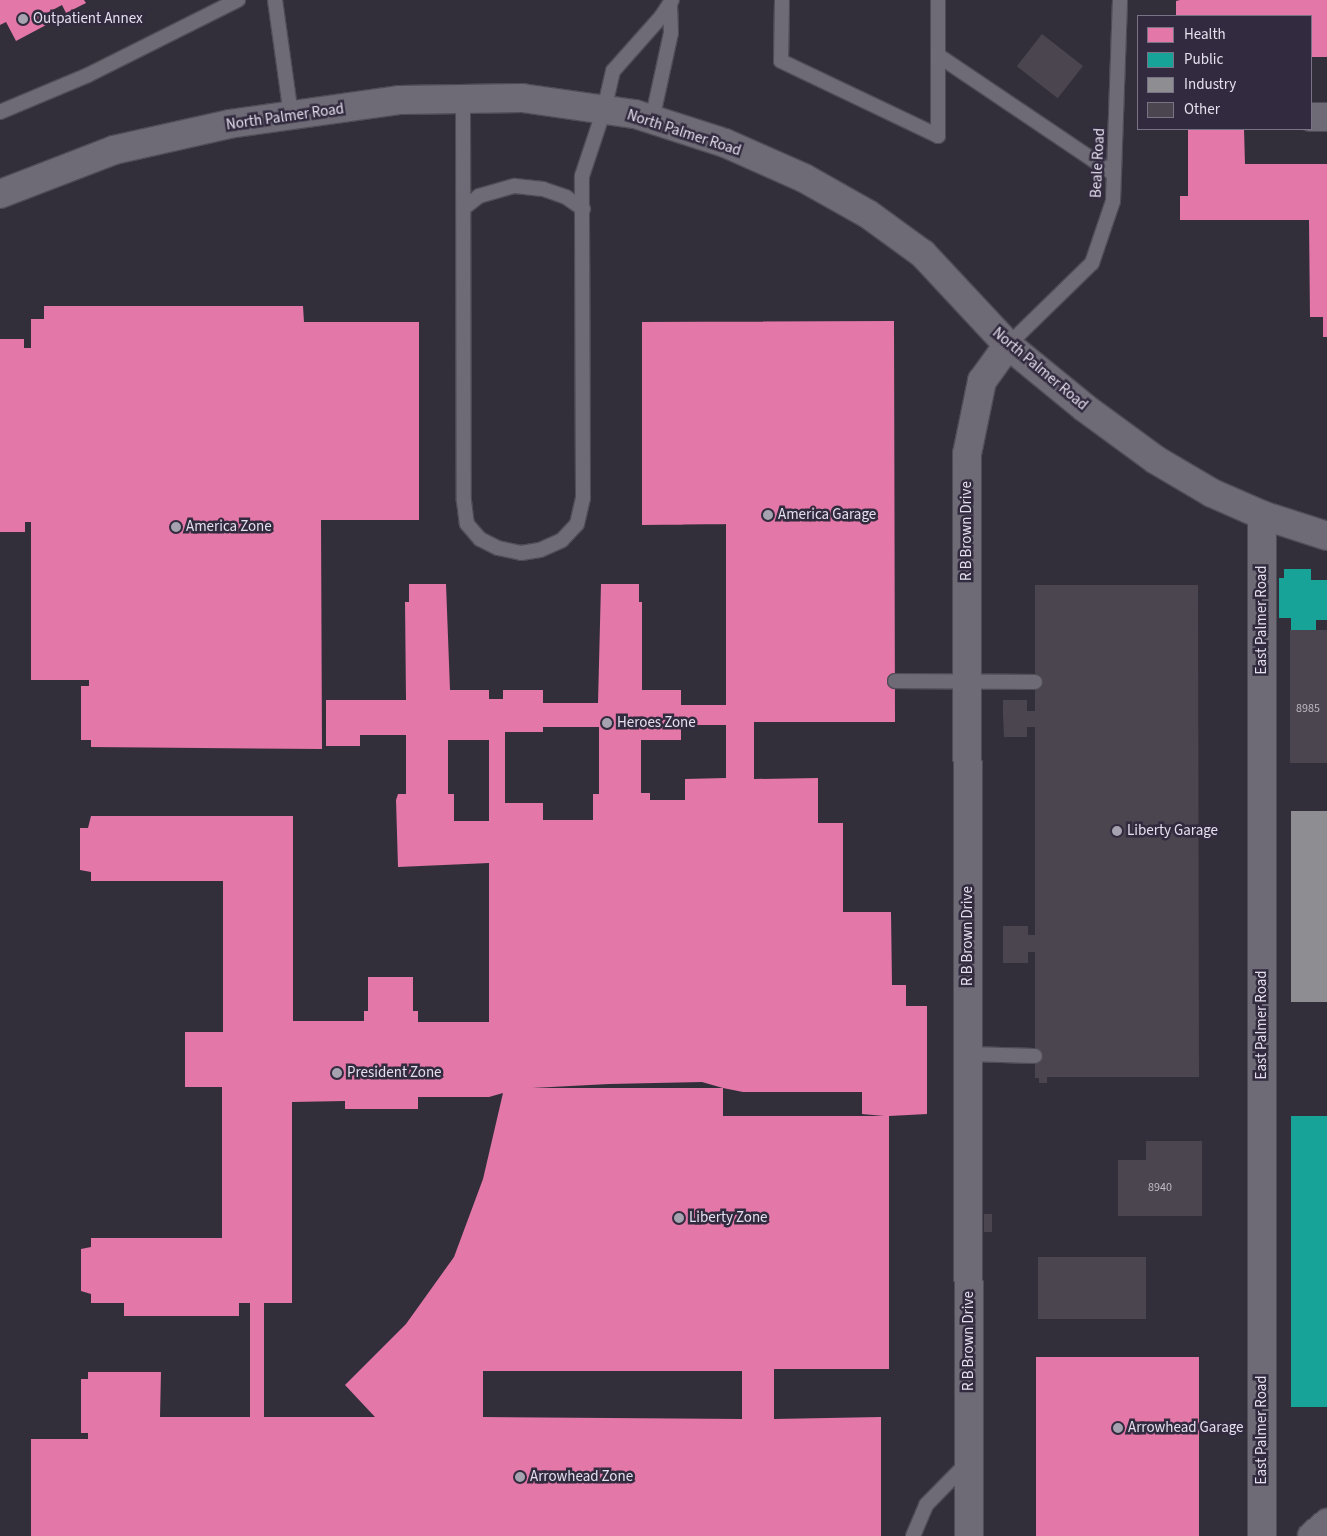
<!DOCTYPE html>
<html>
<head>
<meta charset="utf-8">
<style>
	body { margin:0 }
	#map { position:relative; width:1327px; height:1536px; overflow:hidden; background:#332f3a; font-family:"Source Sans 3",sans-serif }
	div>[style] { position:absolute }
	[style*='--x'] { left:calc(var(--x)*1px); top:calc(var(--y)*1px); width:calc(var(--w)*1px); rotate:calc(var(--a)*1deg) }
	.health>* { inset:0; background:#e377a8; transform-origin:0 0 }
	.public>* { inset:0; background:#17a398; transform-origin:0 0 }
	.industry>* { inset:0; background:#8d8d92; transform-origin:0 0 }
	.building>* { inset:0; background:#4a454e; transform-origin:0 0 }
	.roads { filter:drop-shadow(1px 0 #504c56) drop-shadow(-1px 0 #504c56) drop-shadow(0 1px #504c56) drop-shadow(0 -1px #504c56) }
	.lane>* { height:14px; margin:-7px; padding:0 7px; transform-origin:7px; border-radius:7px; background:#6f6b76 }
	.street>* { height:28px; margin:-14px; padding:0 14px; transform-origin:14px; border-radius:14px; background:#6f6b76 }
	.dots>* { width:14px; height:14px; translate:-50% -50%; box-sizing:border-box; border:2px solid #322a3f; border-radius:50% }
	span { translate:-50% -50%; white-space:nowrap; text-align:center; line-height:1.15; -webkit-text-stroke:5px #322a3f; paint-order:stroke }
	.number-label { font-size:12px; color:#beb9c6 }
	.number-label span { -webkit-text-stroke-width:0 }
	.poi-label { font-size:15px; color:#e4e0ee }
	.left { translate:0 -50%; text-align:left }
	.street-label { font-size:15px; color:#e4e0ee }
	.legend { position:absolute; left:1137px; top:15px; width:175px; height:115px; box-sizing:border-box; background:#322a3f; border:1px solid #797385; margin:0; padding:6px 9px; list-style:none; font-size:15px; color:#e4e0ee }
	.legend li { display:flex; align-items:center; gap:10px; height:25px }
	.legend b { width:25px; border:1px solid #797385 }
</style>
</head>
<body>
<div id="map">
	<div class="health">
		<i style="clip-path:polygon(0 0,84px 0,86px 3px,66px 13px,62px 5px,43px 15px,48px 24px,16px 41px,6px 22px,0 25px)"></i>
		<i style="clip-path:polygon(1327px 0,1327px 57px,1311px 57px,1311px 16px,1176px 16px,1176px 1px,1180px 0)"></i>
		<i style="clip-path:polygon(1188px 129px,1244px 129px,1245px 164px,1327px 164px,1327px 337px,1323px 337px,1323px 317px,1310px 317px,1309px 220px,1180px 220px,1180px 196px,1188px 196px)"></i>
		<i style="clip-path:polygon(44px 306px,303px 306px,304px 322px,419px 322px,419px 520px,321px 520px,322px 749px,91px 747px,91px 740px,81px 740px,81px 686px,89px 686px,89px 680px,31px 680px,31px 522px,25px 522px,25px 532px,0 532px,0 339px,24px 339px,24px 348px,31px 348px,31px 319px,44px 319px)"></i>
		<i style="clip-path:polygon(evenodd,894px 321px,895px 722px,754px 722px,754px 779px,818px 778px,818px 823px,843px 823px,843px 912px,891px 912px,892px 985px,906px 985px,906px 1006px,927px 1006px,927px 1114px,889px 1116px,889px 1369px,774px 1369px,774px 1419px,881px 1417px,881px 1536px,31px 1536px,31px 1439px,88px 1439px,88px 1433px,81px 1433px,81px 1379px,88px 1379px,88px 1372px,161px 1372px,160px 1417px,250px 1417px,250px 1303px,239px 1303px,239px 1316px,124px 1316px,124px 1303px,91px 1303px,91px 1294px,81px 1291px,81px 1249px,91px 1247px,91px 1238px,222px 1238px,222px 1087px,185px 1087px,185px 1032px,223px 1032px,223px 881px,91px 881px,91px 872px,80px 870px,80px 828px,88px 828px,91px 816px,293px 816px,293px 1021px,364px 1021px,364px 1011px,368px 1011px,368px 977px,413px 977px,413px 1011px,418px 1011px,418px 1022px,489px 1022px,489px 863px,398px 867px,396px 800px,398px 794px,406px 794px,406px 735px,360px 735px,360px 746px,326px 746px,326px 700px,406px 700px,405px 602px,409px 602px,409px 584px,446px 584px,450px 690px,489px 690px,489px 699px,503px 699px,503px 690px,543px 690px,543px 703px,598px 703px,601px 584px,639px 584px,639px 602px,642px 602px,642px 690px,681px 690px,681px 705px,726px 705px,726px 524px,642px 525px,642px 322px,894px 321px,681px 725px,726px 725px,726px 778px,685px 779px,685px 800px,650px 800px,650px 793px,641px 793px,641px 740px,681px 740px,681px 725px,894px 321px,543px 727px,599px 727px,599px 794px,593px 794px,593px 820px,543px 820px,543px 803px,505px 803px,505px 732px,543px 732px,543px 727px,894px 321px,448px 740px,489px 740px,489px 821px,454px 821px,454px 794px,448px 794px,448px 740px,894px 321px,702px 1082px,723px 1088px,532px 1088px,609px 1084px,702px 1082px,894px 321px,723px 1088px,743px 1092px,862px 1092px,862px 1114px,884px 1116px,723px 1116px,723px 1088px,894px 321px,503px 1093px,483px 1179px,454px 1257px,406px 1324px,345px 1385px,375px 1417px,264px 1417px,264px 1303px,292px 1303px,292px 1102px,345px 1101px,345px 1109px,418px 1109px,418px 1097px,489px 1097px,503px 1093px,894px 321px,483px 1371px,742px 1371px,742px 1419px,483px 1417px,483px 1371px)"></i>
		<i style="left:1199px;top:1357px;width:179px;height:163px;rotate:90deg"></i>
	</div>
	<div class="public">
		<i style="clip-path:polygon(1284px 569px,1311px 569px,1311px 580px,1327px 580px,1327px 620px,1316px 620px,1316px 630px,1291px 630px,1291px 618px,1279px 618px,1279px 578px,1284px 578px)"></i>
		<i style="left:1291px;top:1116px;width:36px;height:291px"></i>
	</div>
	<div class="industry">
		<i style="left:1291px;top:811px;width:36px;height:191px"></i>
	</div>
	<div class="building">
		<i style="left:1042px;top:34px;width:52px;height:41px;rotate:38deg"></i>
		<i style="clip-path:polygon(1035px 585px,1198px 585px,1199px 1077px,1047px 1077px,1047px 1083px,1039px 1083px,1039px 1078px,1035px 1078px,1035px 952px,1028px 952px,1028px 963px,1003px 963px,1003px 926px,1028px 926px,1028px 935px,1035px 935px,1035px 727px,1027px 727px,1027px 737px,1004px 737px,1003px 713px,1003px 700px,1027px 700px,1027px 711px,1035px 711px)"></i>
		<i style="left:1290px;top:630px;width:37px;height:133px"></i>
		<i style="clip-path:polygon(1146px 1141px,1202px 1141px,1202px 1216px,1118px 1216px,1118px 1160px,1146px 1160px)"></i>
		<i style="left:984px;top:1214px;width:8px;height:18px"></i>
		<i style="left:1146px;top:1257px;width:62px;height:108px;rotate:90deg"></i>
	</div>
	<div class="roads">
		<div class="lane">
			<i style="--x:275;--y:0;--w:116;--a:82.1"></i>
			<i style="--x:782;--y:0;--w:61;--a:90.9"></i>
			<i style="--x:781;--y:61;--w:174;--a:25.5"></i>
			<i style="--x:938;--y:136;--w:136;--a:-90"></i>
			<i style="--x:939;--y:56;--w:211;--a:34"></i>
			<i style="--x:463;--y:97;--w:404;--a:89.9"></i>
			<i style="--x:464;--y:501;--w:23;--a:83"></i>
			<i style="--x:467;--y:524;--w:20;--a:49"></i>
			<i style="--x:480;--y:539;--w:20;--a:27"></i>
			<i style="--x:498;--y:548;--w:24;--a:12"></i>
			<i style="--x:521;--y:553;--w:19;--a:-9"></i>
			<i style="--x:540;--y:550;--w:24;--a:-24"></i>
			<i style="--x:562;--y:540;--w:22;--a:-47"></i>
			<i style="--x:577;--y:524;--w:27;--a:-77"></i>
			<i style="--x:583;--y:498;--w:322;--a:-90.2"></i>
			<i style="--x:582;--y:176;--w:70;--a:-71.6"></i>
			<i style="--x:604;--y:110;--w:40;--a:-77"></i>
			<i style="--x:613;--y:71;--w:72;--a:-48.4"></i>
			<i style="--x:661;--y:17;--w:20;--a:-57"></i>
			<i style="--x:0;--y:112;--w:95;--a:-22.8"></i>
			<i style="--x:88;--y:75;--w:168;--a:-26.6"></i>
			<i style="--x:652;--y:120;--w:89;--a:-77.7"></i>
			<i style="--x:671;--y:33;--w:29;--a:-92"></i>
			<i style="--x:465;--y:207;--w:18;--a:-38"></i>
			<i style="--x:479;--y:196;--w:37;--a:-16"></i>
			<i style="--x:515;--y:186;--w:28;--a:6"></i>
			<i style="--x:543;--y:189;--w:24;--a:19"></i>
			<i style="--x:566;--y:197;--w:21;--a:35"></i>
			<i style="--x:1008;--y:345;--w:117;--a:-44.3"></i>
			<i style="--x:1092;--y:263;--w:65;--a:-71.3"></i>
			<i style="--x:1113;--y:201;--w:201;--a:-88"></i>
			<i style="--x:895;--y:681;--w:140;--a:0.4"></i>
			<i style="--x:969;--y:1054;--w:66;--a:1.7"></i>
			<i style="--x:913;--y:1536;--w:34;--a:-67"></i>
			<i style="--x:926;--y:1505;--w:59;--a:-45.7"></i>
		</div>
		<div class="street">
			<i style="--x:1311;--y:117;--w:16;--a:0"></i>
			<i style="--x:0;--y:194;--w:122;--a:-21.1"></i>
			<i style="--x:114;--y:150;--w:118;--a:-12.7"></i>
			<i style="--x:229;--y:124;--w:173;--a:-8"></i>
			<i style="--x:400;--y:100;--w:122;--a:-0.9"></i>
			<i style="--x:522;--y:98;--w:114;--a:8.1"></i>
			<i style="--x:635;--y:114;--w:95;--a:17.9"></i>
			<i style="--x:725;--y:143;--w:86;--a:23.9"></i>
			<i style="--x:804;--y:178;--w:73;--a:29.4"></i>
			<i style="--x:868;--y:214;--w:68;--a:36"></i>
			<i style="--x:923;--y:254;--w:125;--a:47"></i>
			<i style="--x:1008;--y:345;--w:99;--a:39.3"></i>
			<i style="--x:1085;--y:408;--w:88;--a:36.2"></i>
			<i style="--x:1156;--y:460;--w:65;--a:30.5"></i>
			<i style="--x:1212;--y:493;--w:55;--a:23.7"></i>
			<i style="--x:1262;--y:515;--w:68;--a:17.9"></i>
			<i style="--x:1262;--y:515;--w:1021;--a:90"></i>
			<i style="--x:969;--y:1536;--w:1082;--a:-90.11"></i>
			<i style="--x:967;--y:454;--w:75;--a:-78.4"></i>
			<i style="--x:982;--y:381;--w:44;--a:-54.2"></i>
			<i style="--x:1312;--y:1536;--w:20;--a:-41"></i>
		</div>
	</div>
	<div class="dots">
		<i style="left:23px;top:19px;background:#a6a2af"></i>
		<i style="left:768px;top:515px;background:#a6a2af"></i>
		<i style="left:176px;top:527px;background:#a6a2af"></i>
		<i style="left:607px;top:723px;background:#a6a2af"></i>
		<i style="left:1117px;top:831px;background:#a6a2af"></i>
		<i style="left:337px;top:1073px;background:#a6a2af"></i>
		<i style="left:679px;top:1218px;background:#a6a2af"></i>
		<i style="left:1118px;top:1428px;background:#a6a2af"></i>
		<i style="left:520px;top:1477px;background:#a6a2af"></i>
	</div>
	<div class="number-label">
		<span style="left:1308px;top:709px">8985</span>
		<span style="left:1160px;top:1188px">8940</span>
	</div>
	<div class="poi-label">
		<span class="left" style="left:33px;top:19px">Outpatient Annex</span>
		<span class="left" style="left:778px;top:515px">America Garage</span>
		<span class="left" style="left:186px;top:527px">America Zone</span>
		<span class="left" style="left:617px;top:723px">Heroes Zone</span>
		<span class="left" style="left:1127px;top:831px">Liberty Garage</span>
		<span class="left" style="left:347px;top:1073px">President Zone</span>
		<span class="left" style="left:689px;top:1218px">Liberty Zone</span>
		<span class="left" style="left:1128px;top:1428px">Arrowhead Garage</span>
		<span class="left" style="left:530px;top:1477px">Arrowhead Zone</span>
	</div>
	<div class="street-label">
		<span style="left:285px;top:117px;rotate:-8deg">North Palmer Road</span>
		<span style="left:684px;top:133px;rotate:18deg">North Palmer Road</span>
		<span style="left:1098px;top:163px;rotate:-87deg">Beale Road</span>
		<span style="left:1040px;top:369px;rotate:40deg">North Palmer Road</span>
		<span style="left:967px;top:531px;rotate:-90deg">R B Brown Drive</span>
		<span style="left:1262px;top:620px;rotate:-90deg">East Palmer Road</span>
		<span style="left:968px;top:936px;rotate:-90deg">R B Brown Drive</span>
		<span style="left:1262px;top:1025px;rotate:-90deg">East Palmer Road</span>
		<span style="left:969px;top:1341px;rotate:-90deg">R B Brown Drive</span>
		<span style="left:1262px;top:1430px;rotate:-90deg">East Palmer Road</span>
	</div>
	<ul class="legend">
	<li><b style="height:14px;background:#e377a8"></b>Health</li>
	<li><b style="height:14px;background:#17a398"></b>Public</li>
	<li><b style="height:14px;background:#8d8d92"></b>Industry</li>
	<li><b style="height:14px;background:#4a454e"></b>Other</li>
	</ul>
</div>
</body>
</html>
